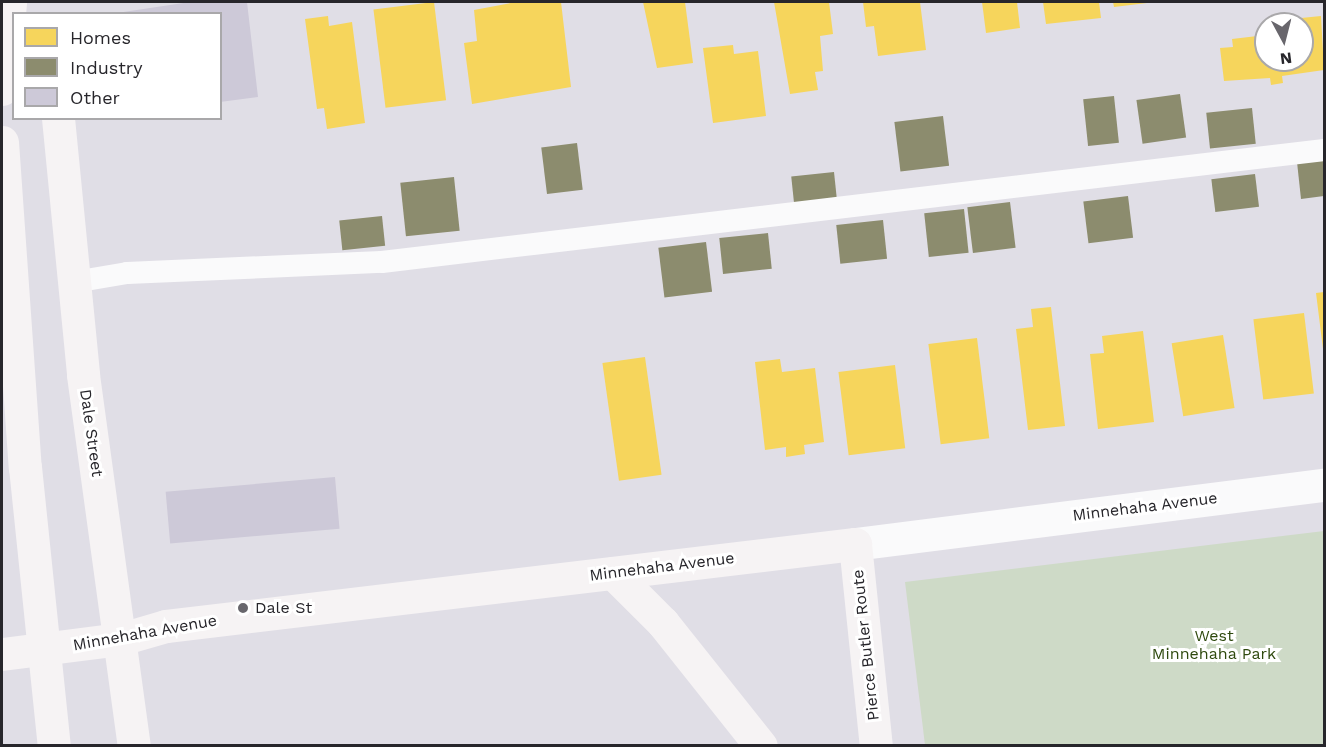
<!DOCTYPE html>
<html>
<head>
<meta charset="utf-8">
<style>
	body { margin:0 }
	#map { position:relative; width:1326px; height:747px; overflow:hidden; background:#e0dee6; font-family:"Work Sans",sans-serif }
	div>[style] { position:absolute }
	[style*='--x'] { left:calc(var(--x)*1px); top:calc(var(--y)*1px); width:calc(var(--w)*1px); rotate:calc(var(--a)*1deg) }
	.green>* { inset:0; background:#cedac7 }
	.homes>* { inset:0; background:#f6d55c; transform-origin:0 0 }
	.industry>* { inset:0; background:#8c8c6e; transform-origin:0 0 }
	.building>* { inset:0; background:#cdc9d8; transform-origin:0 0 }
	.service>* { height:22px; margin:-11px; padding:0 11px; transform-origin:11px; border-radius:11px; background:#fafafb }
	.tertiary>* { height:33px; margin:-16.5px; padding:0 16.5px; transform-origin:16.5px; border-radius:16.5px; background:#fafafb }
	.secondary>* { height:33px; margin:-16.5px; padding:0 16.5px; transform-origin:16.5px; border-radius:16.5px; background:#f6f3f4 }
	.dots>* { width:16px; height:16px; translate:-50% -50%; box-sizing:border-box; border:3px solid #fff; border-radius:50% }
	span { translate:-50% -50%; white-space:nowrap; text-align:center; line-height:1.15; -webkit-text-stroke:6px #fff; paint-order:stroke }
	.street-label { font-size:16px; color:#27262b }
	.poi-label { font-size:16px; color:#27262b }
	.left { translate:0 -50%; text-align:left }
	.park-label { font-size:16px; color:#2e490d }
	.frame { position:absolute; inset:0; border:3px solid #27262b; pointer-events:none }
	.legend { position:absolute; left:12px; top:12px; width:210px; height:108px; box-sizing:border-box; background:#fff; border:2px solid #a9a8aa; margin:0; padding:8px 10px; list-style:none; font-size:18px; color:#27262b }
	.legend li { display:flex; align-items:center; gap:12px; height:30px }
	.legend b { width:30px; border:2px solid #a9a8aa }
	.north { position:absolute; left:1254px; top:12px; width:60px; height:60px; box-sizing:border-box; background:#fff; border:2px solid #a9a8aa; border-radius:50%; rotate:173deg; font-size:16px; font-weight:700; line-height:24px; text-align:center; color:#27262b }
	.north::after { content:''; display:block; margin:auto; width:21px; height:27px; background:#68666c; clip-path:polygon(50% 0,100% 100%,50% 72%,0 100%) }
</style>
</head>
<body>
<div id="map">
	<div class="green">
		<i style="clip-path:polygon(1324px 531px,1324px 745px,925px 745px,905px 582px)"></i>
	</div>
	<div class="homes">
		<i style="left:434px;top:2px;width:99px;height:61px;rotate:83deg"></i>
		<i style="clip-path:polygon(516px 2px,561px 2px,571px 87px,472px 104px,464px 43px,477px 41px,474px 10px)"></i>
		<i style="clip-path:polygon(643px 2px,685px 2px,693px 63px,657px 68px)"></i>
		<i style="clip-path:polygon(774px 2px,829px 2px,833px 34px,820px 36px,823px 71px,815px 72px,818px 90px,790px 94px)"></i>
		<i style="clip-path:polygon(863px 2px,920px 2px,926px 50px,878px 56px,874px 26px,866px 27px)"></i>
		<i style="clip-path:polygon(982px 2px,1017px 2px,1020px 28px,986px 33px)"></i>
		<i style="clip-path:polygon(1043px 2px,1099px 2px,1101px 18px,1046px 24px)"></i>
		<i style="clip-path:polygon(1113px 2px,1146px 2px,1147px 3px,1114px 7px)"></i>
		<i style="clip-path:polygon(328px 16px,329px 26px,352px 22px,365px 123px,327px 129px,324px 108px,317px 109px,305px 19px)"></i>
		<i style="clip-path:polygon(1321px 16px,1324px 70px,1282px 76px,1283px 83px,1271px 85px,1270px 78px,1224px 81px,1220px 48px,1233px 47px,1232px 39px,1266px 35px,1266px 60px,1302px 60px,1302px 24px,1291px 24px,1291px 19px)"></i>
		<i style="clip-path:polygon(733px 45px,734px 54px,758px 51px,766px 116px,713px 123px,703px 48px)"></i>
		<i style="clip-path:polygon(1324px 292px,1324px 349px,1323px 349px,1316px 293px)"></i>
		<i style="clip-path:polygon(1051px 307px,1065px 426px,1028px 430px,1016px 329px,1033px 327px,1031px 309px)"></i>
		<i style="left:1304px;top:313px;width:81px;height:51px;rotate:83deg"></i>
		<i style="clip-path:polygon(1143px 331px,1154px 422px,1098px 429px,1090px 354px,1104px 353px,1102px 336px)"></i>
		<i style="left:1223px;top:335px;width:74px;height:52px;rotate:81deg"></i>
		<i style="left:977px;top:338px;width:101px;height:49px;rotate:83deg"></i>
		<i style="left:645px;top:357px;width:119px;height:43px;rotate:82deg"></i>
		<i style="clip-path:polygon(780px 359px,782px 372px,815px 368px,824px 442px,804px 445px,805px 454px,786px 457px,786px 447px,765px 450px,755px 362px)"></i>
		<i style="left:895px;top:365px;width:84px;height:57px;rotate:83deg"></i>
	</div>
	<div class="industry">
		<i style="left:1180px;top:94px;width:44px;height:44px;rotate:82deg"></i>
		<i style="left:1114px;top:96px;width:47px;height:31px;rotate:84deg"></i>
		<i style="left:1252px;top:108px;width:36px;height:46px;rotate:84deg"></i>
		<i style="left:943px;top:116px;width:50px;height:49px;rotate:83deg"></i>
		<i style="left:577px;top:143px;width:47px;height:36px;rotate:83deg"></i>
		<i style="clip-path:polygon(1324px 159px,1324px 196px,1301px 199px,1297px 162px)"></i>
		<i style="left:834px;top:172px;width:27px;height:43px;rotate:84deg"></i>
		<i style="left:1255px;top:174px;width:33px;height:44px;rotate:83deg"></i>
		<i style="left:454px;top:177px;width:54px;height:54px;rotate:84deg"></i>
		<i style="left:1128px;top:196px;width:42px;height:45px;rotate:83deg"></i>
		<i style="left:1010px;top:202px;width:46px;height:43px;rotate:83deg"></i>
		<i style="left:964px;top:209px;width:44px;height:40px;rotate:84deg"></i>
		<i style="left:382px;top:216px;width:30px;height:43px;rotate:84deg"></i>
		<i style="left:883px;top:220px;width:39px;height:47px;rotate:84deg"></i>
		<i style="left:768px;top:233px;width:36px;height:49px;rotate:84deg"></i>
		<i style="left:706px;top:242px;width:50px;height:48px;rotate:83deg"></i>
	</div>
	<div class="building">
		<i style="clip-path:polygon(190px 2px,247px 2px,258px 97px,220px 102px,220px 14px,110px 14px)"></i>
		<i style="left:335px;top:477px;width:52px;height:170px;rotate:85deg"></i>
	</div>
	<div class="service">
		<i style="--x:74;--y:282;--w:54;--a:-9.6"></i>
		<i style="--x:127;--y:273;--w:255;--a:-2.5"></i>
		<i style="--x:382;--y:262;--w:949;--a:-6.78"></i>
	</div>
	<div class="tertiary">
		<i style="--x:855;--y:544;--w:473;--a:-7.2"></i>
	</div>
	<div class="secondary">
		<i style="--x:2;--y:89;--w:87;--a:-84.7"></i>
		<i style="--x:58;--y:118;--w:258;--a:84.4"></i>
		<i style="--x:83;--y:375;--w:374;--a:82.2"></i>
		<i style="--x:2;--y:142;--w:326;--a:86"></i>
		<i style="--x:25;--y:467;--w:281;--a:84.1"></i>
		<i style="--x:613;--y:573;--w:71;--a:45"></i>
		<i style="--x:663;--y:623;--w:157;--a:51.5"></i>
		<i style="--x:2;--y:654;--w:120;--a:-7.2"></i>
		<i style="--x:121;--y:639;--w:47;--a:-16.1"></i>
		<i style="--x:166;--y:626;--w:694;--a:-6.79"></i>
		<i style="--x:855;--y:544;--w:203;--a:84.1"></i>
	</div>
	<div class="dots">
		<i style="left:243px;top:608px;background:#68666c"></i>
	</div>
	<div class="street-label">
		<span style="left:91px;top:433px;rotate:82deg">Dale Street</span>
		<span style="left:1145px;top:507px;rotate:-7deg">Minnehaha Avenue</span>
		<span style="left:662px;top:567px;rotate:-7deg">Minnehaha Avenue</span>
		<span style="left:145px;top:633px;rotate:-10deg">Minnehaha Avenue</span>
		<span style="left:866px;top:645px;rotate:-96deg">Pierce Butler Route</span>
	</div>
	<div class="poi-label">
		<span class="left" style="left:255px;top:608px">Dale St</span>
	</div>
	<div class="park-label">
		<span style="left:1214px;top:645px">West<br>Minnehaha Park</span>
	</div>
	<div class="frame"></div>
	<ul class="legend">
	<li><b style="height:16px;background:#f6d55c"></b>Homes</li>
	<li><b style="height:16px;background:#8c8c6e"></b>Industry</li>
	<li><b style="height:16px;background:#cdc9d8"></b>Other</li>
	</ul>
	<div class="north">N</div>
</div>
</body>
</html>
